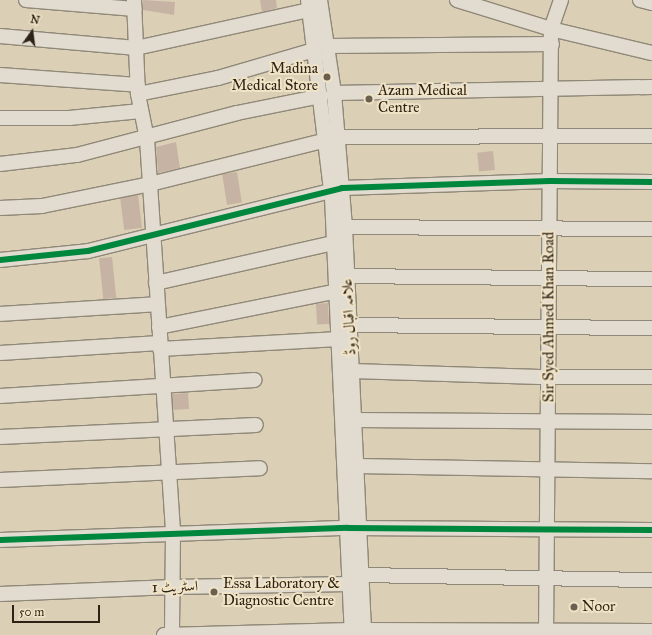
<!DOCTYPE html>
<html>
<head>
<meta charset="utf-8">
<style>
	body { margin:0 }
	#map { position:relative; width:652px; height:635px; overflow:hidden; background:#dbd0b6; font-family:"IM FELL Great Primer",Amiri,serif }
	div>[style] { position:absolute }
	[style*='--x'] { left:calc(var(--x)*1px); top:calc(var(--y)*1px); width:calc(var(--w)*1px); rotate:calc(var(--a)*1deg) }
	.building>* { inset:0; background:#c7b3a3; transform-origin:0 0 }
	.roads { filter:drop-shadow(1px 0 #908878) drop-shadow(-1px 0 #908878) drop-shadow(0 1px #908878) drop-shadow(0 -1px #908878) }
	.minor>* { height:14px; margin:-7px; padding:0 7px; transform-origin:7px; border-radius:7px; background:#e2dcd0 }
	.cycleway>* { height:6px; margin:-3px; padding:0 3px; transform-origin:3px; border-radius:3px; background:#00873e }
	.dots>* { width:11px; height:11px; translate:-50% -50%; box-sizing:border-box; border:2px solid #f1e4c6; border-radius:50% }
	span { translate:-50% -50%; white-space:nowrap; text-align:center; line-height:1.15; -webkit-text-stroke:4px #f1e4c6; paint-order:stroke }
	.poi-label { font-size:15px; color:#2e2217 }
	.right { translate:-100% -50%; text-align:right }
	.left { translate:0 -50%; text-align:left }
	.street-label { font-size:15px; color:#2e2217 }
	.north { position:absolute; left:12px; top:12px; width:40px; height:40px; -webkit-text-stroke:3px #f1e4c6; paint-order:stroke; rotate:14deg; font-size:11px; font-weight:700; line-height:16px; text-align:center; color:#2e2217 }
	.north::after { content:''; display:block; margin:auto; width:14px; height:18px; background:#2e2217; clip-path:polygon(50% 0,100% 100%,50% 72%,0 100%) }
	.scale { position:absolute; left:12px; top:605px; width:88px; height:18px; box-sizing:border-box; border:2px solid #2e2217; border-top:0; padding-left:5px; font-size:12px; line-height:14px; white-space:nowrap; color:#2e2217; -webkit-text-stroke:3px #f1e4c6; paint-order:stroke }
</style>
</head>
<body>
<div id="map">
	<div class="building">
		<i style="clip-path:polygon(143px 0,175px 2px,174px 15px,143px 10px)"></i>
		<i style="clip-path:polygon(260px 0,276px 0,277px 8px,262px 12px)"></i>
		<i style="clip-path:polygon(176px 142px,180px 168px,158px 173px,156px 147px)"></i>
		<i style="left:493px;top:151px;width:19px;height:16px;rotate:84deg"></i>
		<i style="left:237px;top:172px;width:31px;height:15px;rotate:81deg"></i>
		<i style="left:138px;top:195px;width:33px;height:18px;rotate:83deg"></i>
		<i style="left:112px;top:257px;width:41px;height:13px;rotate:84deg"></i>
		<i style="left:328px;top:303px;width:21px;height:12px;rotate:87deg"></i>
		<i style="left:188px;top:393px;width:16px;height:16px;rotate:86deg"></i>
	</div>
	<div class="roads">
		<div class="minor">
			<i style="--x:26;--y:0;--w:109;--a:4.7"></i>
			<i style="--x:134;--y:0;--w:94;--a:87.6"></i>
			<i style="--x:138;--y:94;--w:46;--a:78.7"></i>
			<i style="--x:147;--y:139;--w:396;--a:86.2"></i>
			<i style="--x:173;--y:534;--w:101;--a:90.6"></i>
			<i style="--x:308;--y:0;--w:198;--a:83.1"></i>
			<i style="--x:332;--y:197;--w:438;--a:87.4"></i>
			<i style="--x:320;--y:0;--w:94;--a:81.4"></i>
			<i style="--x:334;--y:93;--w:134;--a:85.3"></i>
			<i style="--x:345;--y:227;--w:408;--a:87.3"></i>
			<i style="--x:457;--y:0;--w:98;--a:17.1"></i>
			<i style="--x:551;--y:29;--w:104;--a:13.4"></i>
			<i style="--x:640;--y:0;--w:12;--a:14"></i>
			<i style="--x:0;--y:36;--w:137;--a:5"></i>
			<i style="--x:136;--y:48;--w:177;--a:-12.4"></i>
			<i style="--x:328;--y:46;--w:224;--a:-0.5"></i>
			<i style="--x:0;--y:75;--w:138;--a:4.1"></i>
			<i style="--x:334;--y:93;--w:318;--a:-1.1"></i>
			<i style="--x:138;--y:94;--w:82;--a:-11.3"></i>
			<i style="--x:218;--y:78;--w:100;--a:-16.3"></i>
			<i style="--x:0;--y:118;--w:69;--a:0"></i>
			<i style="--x:69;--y:118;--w:72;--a:-5.6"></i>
			<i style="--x:338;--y:137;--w:314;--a:-0.2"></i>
			<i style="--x:0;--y:164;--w:78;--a:-6.7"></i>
			<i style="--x:77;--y:155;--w:165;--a:-14.7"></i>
			<i style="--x:237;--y:113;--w:86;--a:-11.4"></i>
			<i style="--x:0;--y:208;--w:42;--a:-2.7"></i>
			<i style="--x:42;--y:206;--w:110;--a:-11.5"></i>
			<i style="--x:150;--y:184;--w:181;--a:-14"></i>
			<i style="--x:345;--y:227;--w:307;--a:0.4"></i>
			<i style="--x:0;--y:260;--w:88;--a:-5.8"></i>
			<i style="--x:88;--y:251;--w:262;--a:-13.9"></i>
			<i style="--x:342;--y:188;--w:208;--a:-1.9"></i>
			<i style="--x:550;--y:181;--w:102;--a:0.6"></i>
			<i style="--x:347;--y:276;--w:305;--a:0.6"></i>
			<i style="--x:156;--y:283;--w:182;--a:-12.7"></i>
			<i style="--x:0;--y:314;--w:157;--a:-3.6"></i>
			<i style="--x:350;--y:325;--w:302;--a:0.6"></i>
			<i style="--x:159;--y:327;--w:182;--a:-11.4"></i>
			<i style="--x:160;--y:349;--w:179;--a:-3.2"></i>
			<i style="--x:0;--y:353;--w:160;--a:-3.6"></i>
			<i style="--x:352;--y:371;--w:196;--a:1.8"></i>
			<i style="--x:548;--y:377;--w:104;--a:0"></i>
			<i style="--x:0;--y:396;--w:255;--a:-3.6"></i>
			<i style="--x:354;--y:420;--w:298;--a:0.4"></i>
			<i style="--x:0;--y:437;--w:256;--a:-2.7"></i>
			<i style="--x:357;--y:466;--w:295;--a:1"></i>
			<i style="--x:0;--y:480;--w:260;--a:-2.6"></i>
			<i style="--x:0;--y:540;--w:348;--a:-2"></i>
			<i style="--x:348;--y:528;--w:304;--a:0.4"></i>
			<i style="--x:361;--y:575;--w:291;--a:1"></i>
			<i style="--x:0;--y:594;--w:173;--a:-2.3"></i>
			<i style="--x:173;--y:587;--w:176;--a:-1"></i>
			<i style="--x:364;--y:630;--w:288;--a:0.2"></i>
			<i style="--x:164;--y:635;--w:187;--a:-1.5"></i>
			<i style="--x:546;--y:635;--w:606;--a:-89.53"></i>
			<i style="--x:551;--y:29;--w:31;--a:-71"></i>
		</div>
	</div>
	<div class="cycleway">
		<i style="--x:0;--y:260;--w:88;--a:-5.8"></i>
		<i style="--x:88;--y:251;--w:262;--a:-13.9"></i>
		<i style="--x:342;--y:188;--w:208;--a:-1.9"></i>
		<i style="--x:550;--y:181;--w:102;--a:0.6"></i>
		<i style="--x:0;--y:540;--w:348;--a:-2"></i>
		<i style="--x:348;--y:528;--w:304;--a:0.4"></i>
	</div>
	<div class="dots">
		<i style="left:327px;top:77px;background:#6b5f4f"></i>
		<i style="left:369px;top:99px;background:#6b5f4f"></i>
		<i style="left:214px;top:592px;background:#6b5f4f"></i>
		<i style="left:574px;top:607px;background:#6b5f4f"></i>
	</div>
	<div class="poi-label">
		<span class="right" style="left:318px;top:77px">Madina<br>Medical Store</span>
		<span class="left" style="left:378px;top:99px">Azam Medical<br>Centre</span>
		<span class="left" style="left:223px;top:592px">Essa Laboratory &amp;<br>Diagnostic Centre</span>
		<span class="left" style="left:582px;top:607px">Noor</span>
	</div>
	<div class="street-label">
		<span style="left:349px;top:317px;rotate:-93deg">علامہ اقبال روڈ</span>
		<span style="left:549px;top:317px;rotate:-90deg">Sir Syed Ahmed Khan Road</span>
		<span style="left:175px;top:587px;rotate:-2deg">اسٹریٹ 1</span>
	</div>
	<div class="north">N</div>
	<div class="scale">50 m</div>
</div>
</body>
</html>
